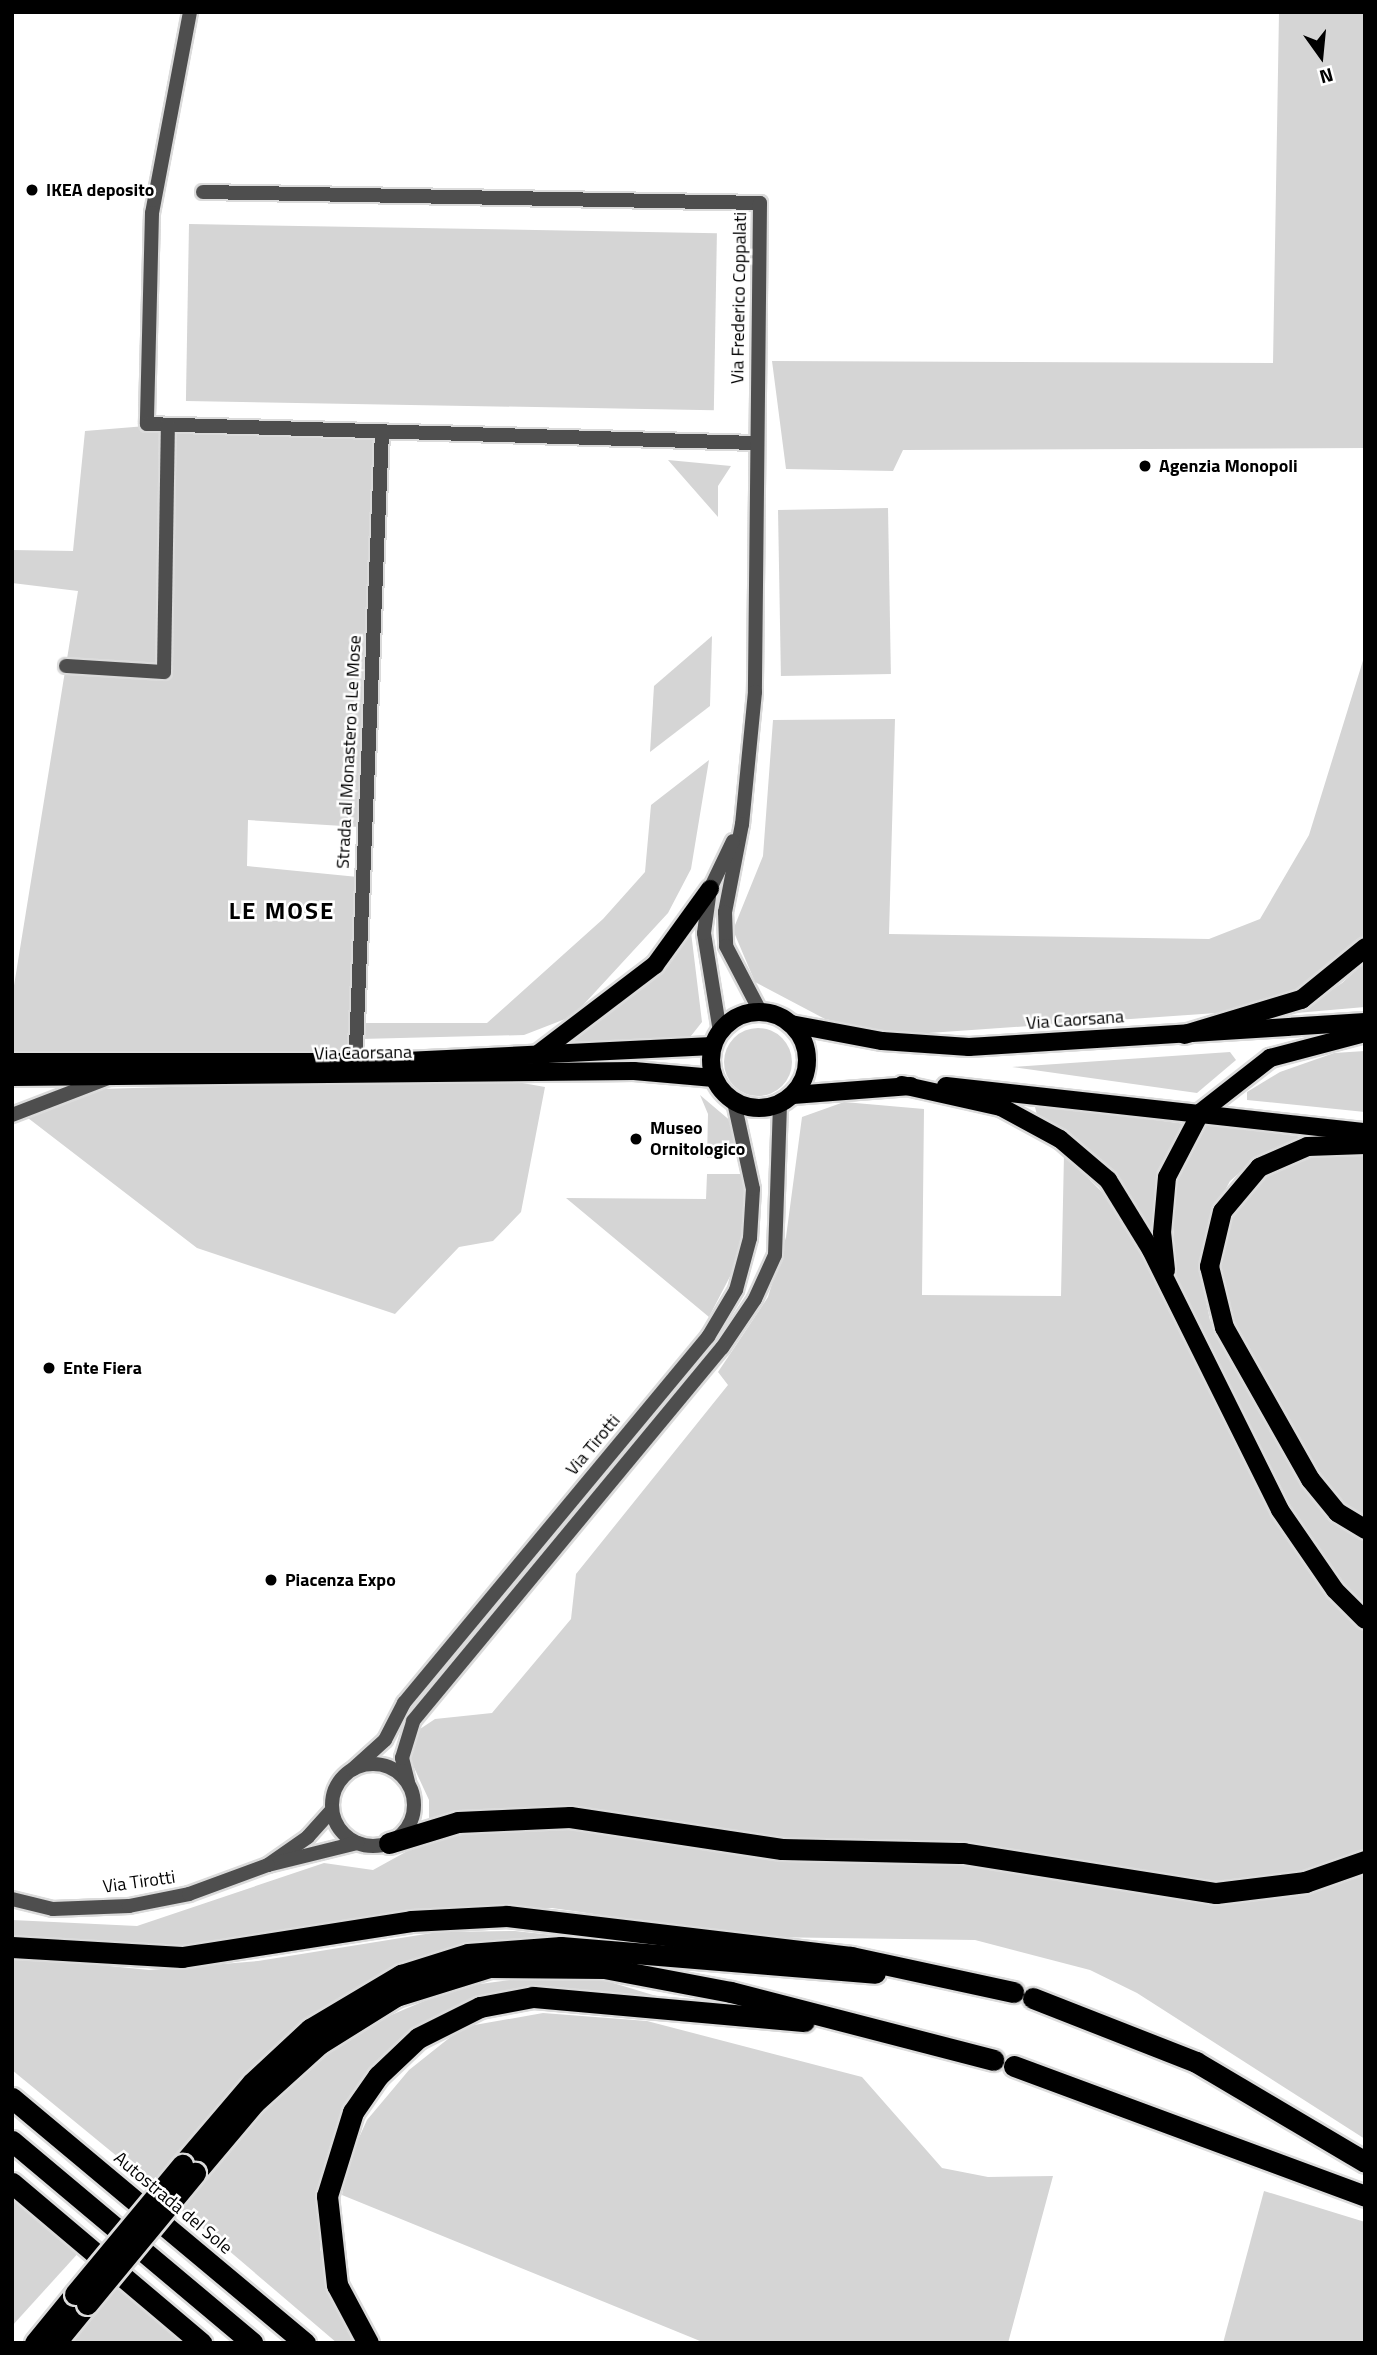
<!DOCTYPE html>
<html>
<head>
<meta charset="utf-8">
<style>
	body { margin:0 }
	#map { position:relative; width:1377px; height:2355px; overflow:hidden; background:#fff; font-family:"Titillium Web",sans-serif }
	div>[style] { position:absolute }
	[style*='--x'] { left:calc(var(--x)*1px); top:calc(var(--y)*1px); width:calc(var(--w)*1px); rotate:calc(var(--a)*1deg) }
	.green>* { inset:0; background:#d5d5d5; transform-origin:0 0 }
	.round { border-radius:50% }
	.roads { filter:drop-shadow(2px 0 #dbdbdb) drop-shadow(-2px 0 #dbdbdb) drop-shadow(0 2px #dbdbdb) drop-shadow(0 -2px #dbdbdb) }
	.minor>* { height:14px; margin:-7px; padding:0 7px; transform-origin:7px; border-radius:7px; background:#4e4e4e }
	.minor>.ring { margin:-7px; padding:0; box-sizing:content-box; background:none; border:14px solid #4e4e4e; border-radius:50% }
	.primary>* { height:18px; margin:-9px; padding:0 9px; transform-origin:9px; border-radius:9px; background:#000 }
	.primary>.ring { margin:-9px; padding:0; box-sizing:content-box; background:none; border:18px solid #000; border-radius:50% }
	.trunk>* { height:19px; margin:-9.5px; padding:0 9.5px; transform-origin:9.5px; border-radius:9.5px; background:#000 }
	.motorway>* { height:21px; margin:-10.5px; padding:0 10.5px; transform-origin:10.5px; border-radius:10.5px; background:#000 }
	.bridges { filter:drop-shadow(2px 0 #dbdbdb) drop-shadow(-2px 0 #dbdbdb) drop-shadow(0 2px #dbdbdb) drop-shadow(0 -2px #dbdbdb) }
	.motorway-bridge>* { height:21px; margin:-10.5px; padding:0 10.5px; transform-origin:10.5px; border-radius:10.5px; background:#000 }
	.dots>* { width:19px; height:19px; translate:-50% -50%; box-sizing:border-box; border:4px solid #fff; border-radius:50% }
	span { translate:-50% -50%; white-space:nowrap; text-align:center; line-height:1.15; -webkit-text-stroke:5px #fff; paint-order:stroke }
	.poi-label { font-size:18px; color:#000; font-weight:700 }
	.left { translate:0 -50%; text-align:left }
	.street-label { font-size:18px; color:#000 }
	.district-label { font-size:24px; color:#000; font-weight:700; letter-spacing:2px }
	.frame { position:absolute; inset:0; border:14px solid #000; pointer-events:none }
	.north { position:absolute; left:1286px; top:21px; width:70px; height:70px; -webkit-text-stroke:5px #fff; paint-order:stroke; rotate:165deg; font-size:19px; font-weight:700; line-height:28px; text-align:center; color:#000 }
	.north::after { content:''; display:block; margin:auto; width:24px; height:32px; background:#000; clip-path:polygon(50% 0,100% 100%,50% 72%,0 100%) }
</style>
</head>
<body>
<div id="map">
	<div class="green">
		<i style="clip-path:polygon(1279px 12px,1365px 12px,1365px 448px,903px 450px,893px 471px,786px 469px,772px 361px,1273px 363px)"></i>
		<i style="left:189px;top:224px;width:528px;height:177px;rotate:1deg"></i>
		<i style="clip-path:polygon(146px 426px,377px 431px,359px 827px,248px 820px,247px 866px,358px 877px,352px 1061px,12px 1056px,12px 998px,78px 591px,12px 583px,12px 550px,73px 551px,85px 431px)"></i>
		<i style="clip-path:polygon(668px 460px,731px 466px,718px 486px,718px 517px)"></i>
		<i style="left:888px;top:508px;width:166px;height:110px;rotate:89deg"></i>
		<i style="clip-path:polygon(712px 636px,710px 706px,650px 752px,654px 686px)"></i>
		<i style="clip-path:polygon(1365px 654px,1365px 935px,1343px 960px,1289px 997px,1231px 1012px,900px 1035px,825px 1019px,755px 982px,733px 930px,763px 856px,773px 720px,895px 719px,889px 934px,1209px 939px,1260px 919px,1309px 835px)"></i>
		<i style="clip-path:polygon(709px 760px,691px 869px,668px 913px,573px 1016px,524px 1035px,360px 1039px,362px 1023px,487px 1023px,603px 919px,645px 872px,651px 805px)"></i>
		<i style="clip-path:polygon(691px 932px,702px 1022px,687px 1041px,566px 1048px,651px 976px)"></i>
		<i style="clip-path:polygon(1365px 962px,1365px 1007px,1296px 1013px,1342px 983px)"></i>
		<i class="round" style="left:724px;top:1028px;width:68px;height:68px"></i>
		<i style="clip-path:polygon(1365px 1051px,1365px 1112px,1247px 1100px,1247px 1092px,1280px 1072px,1334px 1053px)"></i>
		<i style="clip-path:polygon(1230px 1052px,1236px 1060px,1197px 1093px,1012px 1067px)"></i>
		<i style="clip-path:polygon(493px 1078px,545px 1087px,521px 1212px,493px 1241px,459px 1247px,395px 1314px,197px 1248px,28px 1118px,99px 1089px)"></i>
		<i style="clip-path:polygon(700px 1095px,733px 1123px,745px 1156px,707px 1158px,708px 1114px)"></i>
		<i style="clip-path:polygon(844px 1102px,924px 1109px,922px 1295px,1061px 1296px,1064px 1154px,1118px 1208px,1267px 1505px,1316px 1580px,1365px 1632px,1365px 1853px,1312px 1872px,1223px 1886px,967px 1845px,769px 1840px,617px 1813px,499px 1809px,429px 1819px,429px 1800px,411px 1761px,414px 1733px,435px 1719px,492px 1713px,571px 1619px,576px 1574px,728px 1385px,718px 1372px,768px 1297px,786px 1237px,802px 1117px)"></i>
		<i style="clip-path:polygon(1041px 1105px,1186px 1124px,1164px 1167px,1156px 1246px,1139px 1214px,1038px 1119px,1035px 1107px)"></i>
		<i style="clip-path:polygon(1204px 1124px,1304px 1137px,1258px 1157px,1230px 1181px,1209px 1221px,1202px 1282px,1210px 1320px,1305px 1487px,1331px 1519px,1365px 1537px,1365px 1610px,1292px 1517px,1176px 1282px,1172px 1197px,1177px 1175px)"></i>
		<i style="clip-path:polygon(1365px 1153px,1365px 1520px,1330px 1495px,1234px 1331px,1217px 1281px,1220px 1241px,1236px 1203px,1264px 1174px,1301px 1156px)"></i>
		<i style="clip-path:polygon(707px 1174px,744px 1174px,748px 1188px,738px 1261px,709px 1317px,566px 1198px,706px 1199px)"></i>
		<i style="clip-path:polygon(559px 1826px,941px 1857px,1183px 1900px,1265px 1899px,1365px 1869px,1365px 2139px,1137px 1993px,1090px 1970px,975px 1940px,754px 1937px,552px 1908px,481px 1910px,195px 1949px,12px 1939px,12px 1920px,137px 1926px,324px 1863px,373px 1870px,431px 1838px)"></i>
		<i style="clip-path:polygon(515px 1931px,704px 1951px,513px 1940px,470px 1946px,209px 2119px,152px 2185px,12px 2070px,12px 1956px,149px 1970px,258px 1961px,438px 1932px)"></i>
		<i style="clip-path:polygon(549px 1975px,600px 1979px,686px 2005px,455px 2008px,343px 2115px,322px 2181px,320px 2248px,335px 2306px,355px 2343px,337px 2343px,180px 2209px,251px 2119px,304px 2068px,363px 2027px,457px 1987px)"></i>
		<i style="clip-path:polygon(543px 2013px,647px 2021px,862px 2077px,942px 2168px,988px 2177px,1053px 2176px,1008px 2343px,705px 2343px,342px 2195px,347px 2164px,367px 2120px,409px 2070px,463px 2027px)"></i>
		<i style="clip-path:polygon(12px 2190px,81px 2250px,12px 2326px)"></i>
		<i style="clip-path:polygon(1264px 2191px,1365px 2222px,1365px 2343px,1223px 2343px)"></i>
		<i style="clip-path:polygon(119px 2283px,189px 2343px,67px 2343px)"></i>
	</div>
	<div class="roads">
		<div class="minor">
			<i style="--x:190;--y:12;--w:205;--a:100.7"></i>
			<i style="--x:152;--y:213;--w:211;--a:91.4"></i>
			<i style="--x:147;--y:424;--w:609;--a:1.79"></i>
			<i style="--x:203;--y:192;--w:557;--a:1.13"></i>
			<i style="--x:760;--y:203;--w:489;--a:90.6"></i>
			<i style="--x:755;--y:692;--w:133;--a:95.6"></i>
			<i style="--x:742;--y:824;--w:90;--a:100.9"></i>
			<i style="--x:725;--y:912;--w:34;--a:88"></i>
			<i style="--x:726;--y:946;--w:76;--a:62.4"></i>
			<i style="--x:66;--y:666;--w:98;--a:3.5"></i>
			<i style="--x:164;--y:672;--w:247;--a:-89.1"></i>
			<i style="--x:720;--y:1032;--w:100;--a:-99.2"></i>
			<i style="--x:704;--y:933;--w:44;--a:-82.2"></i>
			<i style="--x:710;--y:889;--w:53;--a:-64.4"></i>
			<i style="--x:355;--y:1071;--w:640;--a:-87.58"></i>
			<i style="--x:12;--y:1115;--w:101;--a:-21"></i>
			<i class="ring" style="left:332px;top:1764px;width:68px;height:68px"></i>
			<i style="--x:353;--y:1769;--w:43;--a:-42.2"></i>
			<i style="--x:385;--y:1740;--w:42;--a:-62.8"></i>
			<i style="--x:404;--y:1703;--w:476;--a:-50.3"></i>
			<i style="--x:708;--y:1337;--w:55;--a:-59.2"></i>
			<i style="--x:736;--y:1290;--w:54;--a:-74.9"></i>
			<i style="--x:750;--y:1238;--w:49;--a:-86.5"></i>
			<i style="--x:753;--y:1189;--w:89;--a:-102.3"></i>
			<i style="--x:408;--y:1782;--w:25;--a:-104"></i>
			<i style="--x:402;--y:1758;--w:39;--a:-73"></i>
			<i style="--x:413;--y:1721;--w:484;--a:-50.4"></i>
			<i style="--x:722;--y:1348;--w:59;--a:-56"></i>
			<i style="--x:755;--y:1299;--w:48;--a:-65.6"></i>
			<i style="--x:775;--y:1255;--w:151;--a:-88.1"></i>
			<i style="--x:332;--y:1810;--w:36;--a:132"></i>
			<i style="--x:308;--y:1837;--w:49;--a:145"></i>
			<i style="--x:268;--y:1865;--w:92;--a:-13.9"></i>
			<i style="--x:12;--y:1899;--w:42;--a:13.7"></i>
			<i style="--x:53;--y:1909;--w:76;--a:-2.3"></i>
			<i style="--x:129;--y:1906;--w:61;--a:-11.3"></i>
			<i style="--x:189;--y:1894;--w:84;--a:-20.2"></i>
		</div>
		<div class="primary">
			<i class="ring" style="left:711px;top:1012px;width:78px;height:78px"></i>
			<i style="--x:791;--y:1024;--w:93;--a:10.6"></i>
			<i style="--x:882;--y:1041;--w:87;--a:3.9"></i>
			<i style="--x:969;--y:1047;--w:397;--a:-3.6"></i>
			<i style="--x:538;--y:1054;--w:147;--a:-37.3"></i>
			<i style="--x:655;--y:965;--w:94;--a:-54.1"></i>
			<i style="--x:12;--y:1062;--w:373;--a:0"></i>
			<i style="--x:385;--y:1062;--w:328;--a:-2.8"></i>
			<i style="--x:12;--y:1077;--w:622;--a:-0.55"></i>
			<i style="--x:634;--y:1071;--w:80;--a:5"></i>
			<i style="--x:902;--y:1085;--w:101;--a:12.5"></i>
			<i style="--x:1001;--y:1107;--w:67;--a:28.5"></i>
			<i style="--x:1060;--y:1139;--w:63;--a:40.5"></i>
			<i style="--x:1108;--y:1180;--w:82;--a:58.4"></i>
			<i style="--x:1151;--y:1250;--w:290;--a:63.6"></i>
			<i style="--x:1280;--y:1510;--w:97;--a:55.5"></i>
			<i style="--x:1335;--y:1590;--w:42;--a:45"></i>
			<i style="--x:946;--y:1086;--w:422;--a:6.3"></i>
			<i style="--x:793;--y:1095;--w:118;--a:-4.4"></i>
			<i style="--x:1166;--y:1270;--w:37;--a:-96"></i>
			<i style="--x:1162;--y:1233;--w:56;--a:-84.9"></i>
			<i style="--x:1167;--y:1177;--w:73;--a:-62.4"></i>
			<i style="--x:1201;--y:1112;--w:88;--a:-38"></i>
			<i style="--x:1270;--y:1058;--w:98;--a:-14.7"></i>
		</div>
		<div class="trunk">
			<i style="--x:1184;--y:1034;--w:122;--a:-16.7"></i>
			<i style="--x:1301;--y:999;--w:82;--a:-39.1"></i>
			<i style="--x:1365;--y:1144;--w:58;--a:178"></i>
			<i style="--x:1307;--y:1146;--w:52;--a:156.4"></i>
			<i style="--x:1259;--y:1167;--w:57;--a:130.1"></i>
			<i style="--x:1222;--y:1211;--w:57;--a:103.3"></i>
			<i style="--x:1209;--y:1266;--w:63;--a:76.2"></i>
			<i style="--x:1224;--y:1327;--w:175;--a:60.5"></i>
			<i style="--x:1310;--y:1479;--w:43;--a:50.7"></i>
			<i style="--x:1337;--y:1512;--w:33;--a:31"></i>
		</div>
		<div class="motorway">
			<i style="--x:389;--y:1843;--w:72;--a:-16.9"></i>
			<i style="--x:458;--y:1822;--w:112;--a:-2.6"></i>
			<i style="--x:570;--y:1817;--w:214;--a:8.6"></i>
			<i style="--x:782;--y:1849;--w:181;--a:1.3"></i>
			<i style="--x:963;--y:1853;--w:256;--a:9"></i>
			<i style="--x:1216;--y:1893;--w:90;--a:-7"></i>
			<i style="--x:1305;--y:1882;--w:64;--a:-19.3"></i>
			<i style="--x:12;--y:1947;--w:170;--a:3.4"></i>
			<i style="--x:182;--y:1957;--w:232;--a:-8.9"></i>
			<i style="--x:411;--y:1921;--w:96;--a:-3"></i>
			<i style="--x:507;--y:1916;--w:346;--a:6.8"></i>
			<i style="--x:851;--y:1957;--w:166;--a:12.2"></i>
			<i style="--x:1033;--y:1998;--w:175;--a:21.4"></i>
			<i style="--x:1196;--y:2062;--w:196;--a:30.6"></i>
			<i style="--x:1014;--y:2066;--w:374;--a:20.3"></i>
			<i style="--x:12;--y:2098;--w:382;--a:39.9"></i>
			<i style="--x:12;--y:2141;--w:314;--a:40"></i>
			<i style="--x:182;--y:2165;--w:108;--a:-49.5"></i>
			<i style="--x:252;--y:2083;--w:79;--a:-43"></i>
			<i style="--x:310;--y:2029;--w:106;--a:-30.7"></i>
			<i style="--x:401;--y:1975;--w:70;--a:-17.4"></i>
			<i style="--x:468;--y:1954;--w:93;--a:-4.3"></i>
			<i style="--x:561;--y:1947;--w:315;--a:4.7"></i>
			<i style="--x:195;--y:2173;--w:92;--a:-49.9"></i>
			<i style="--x:254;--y:2103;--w:88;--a:-42.2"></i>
			<i style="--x:319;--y:2044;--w:91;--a:-31.9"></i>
			<i style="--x:396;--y:1996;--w:97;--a:-17.3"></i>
			<i style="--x:489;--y:1967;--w:115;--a:0.5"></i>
			<i style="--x:604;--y:1968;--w:129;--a:10.7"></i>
			<i style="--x:731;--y:1992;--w:271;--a:14.5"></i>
			<i style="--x:12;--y:2183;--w:248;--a:40.2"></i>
			<i style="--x:35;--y:2343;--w:63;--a:-50.8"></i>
			<i style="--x:55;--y:2343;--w:50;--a:-50.6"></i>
			<i style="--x:368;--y:2343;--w:66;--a:-118.1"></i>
			<i style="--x:337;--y:2285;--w:90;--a:-96.4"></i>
			<i style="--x:327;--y:2196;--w:88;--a:-72.8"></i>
			<i style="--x:353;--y:2112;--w:44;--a:-55.2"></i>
			<i style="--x:378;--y:2076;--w:55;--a:-43.5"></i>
			<i style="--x:418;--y:2038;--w:69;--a:-26.6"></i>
			<i style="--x:480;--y:2007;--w:54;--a:-10.7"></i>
			<i style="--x:533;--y:1997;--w:272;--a:5.1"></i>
		</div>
	</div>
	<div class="bridges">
		<div class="motorway-bridge">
			<i style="--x:75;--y:2294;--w:168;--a:-50.3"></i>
			<i style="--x:87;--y:2304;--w:170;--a:-50.5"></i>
		</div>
	</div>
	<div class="dots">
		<i style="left:32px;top:190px;background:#000"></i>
		<i style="left:1145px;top:466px;background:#000"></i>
		<i style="left:636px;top:1139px;background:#000"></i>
		<i style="left:49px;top:1368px;background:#000"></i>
		<i style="left:271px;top:1580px;background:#000"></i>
	</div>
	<div class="poi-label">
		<span class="left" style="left:46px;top:190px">IKEA deposito</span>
		<span class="left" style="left:1159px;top:466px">Agenzia Monopoli</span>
		<span class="left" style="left:650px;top:1139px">Museo<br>Ornitologico</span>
		<span class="left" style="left:63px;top:1368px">Ente Fiera</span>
		<span class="left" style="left:285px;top:1580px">Piacenza Expo</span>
	</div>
	<div class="street-label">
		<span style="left:739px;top:298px;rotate:-89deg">Via Frederico Coppalati</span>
		<span style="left:349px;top:752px;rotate:-87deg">Strada al Monastero a Le Mose</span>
		<span style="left:1075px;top:1020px;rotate:-4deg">Via Caorsana</span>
		<span style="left:363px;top:1053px;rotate:-1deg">Via Caorsana</span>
		<span style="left:593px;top:1445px;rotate:-50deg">Via Tirotti</span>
		<span style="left:139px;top:1882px;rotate:-8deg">Via Tirotti</span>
		<span style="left:173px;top:2203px;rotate:40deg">Autostrada del Sole</span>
	</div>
	<div class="district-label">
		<span style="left:282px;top:911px">LE MOSE</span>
	</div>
	<div class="frame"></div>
	<div class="north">N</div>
</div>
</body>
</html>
